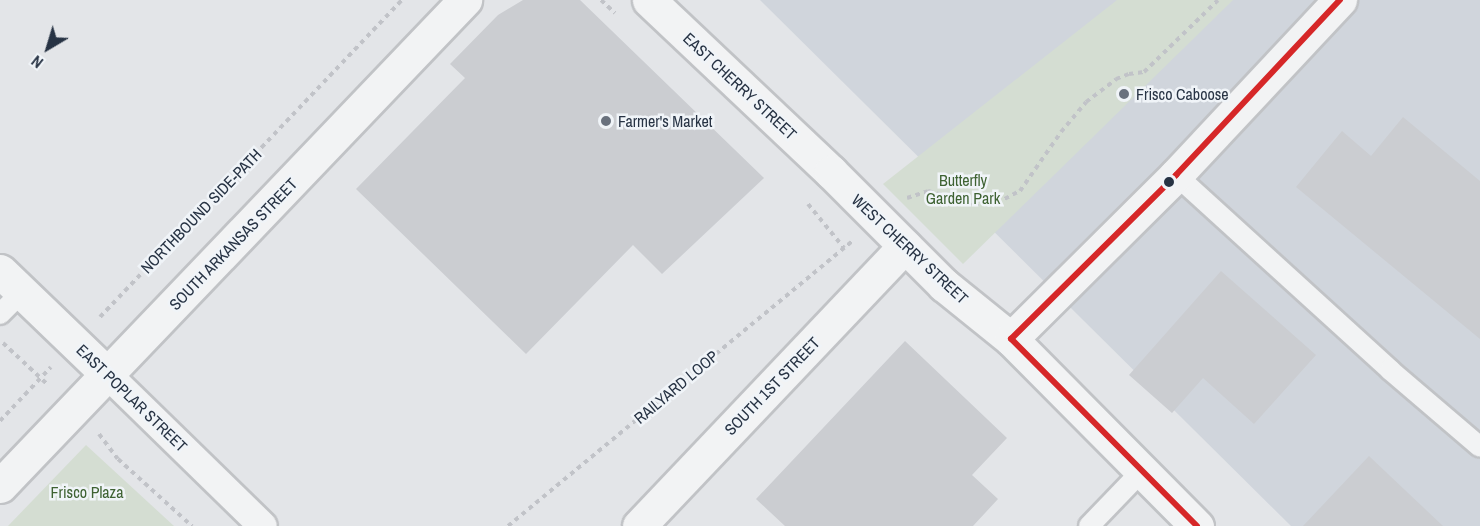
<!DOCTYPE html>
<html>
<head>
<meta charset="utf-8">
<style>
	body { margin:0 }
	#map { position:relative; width:1480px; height:526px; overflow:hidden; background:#e3e5e8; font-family:"Archivo Narrow",sans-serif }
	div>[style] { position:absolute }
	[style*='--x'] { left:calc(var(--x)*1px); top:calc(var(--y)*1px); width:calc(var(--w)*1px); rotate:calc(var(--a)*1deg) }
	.built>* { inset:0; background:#d0d5dc }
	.green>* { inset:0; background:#d4ddd2 }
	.building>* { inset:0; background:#cbcdd1 }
	.path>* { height:4px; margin-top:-2px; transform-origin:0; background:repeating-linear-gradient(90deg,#c1c3c8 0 4.5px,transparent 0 9px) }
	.roads { filter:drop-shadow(2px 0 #c1c3c6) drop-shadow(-2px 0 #c1c3c6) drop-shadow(0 2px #c1c3c6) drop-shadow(0 -2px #c1c3c6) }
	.service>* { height:20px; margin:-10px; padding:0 10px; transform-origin:10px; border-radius:10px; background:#f2f3f4 }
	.pedestrian>* { height:28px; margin:-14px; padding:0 14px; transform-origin:14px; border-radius:14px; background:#f2f3f4 }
	.minor>* { height:33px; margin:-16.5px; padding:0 16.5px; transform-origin:16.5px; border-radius:16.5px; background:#f2f3f4 }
	.tertiary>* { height:33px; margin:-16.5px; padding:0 16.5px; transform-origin:16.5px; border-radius:16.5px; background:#f2f3f4 }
	.bus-1>* { height:6px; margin:-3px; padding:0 3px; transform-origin:3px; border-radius:3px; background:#d62728 }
	.dots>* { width:16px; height:16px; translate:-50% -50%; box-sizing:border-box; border:3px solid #f0f4f8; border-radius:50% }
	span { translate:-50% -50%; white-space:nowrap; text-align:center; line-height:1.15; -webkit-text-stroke:5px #f0f4f8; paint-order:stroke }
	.street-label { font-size:16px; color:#273344 }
	.poi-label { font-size:16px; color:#273344 }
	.left { translate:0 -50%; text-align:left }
	.park-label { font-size:16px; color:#3e6232 }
	.north { position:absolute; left:18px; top:18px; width:60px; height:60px; -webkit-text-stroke:4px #f0f4f8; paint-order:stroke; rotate:218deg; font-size:16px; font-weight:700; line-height:24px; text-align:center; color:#273344 }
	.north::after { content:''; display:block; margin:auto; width:21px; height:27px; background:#273344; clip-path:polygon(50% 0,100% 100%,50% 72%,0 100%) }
</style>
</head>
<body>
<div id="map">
	<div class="built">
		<i style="clip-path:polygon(760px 0,1480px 0,1480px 526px,1291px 526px)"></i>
	</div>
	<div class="green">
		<i style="clip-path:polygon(1117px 0,1233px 0,963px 264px,883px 184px)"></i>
		<i style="clip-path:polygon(86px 445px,174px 526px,8px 526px)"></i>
	</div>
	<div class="building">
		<i style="clip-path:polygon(523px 0,580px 0,764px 178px,662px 274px,633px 245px,526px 354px,356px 189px,465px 78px,450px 64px,498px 15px)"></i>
		<i style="clip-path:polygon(1403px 117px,1480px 181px,1480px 339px,1296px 187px,1342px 131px,1371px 156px)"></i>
		<i style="clip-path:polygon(1221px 271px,1316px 355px,1254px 424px,1203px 378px,1172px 413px,1129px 375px)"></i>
		<i style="clip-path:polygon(905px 341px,1007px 438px,972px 475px,998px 499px,973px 526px,785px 526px,756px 499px)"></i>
		<i style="clip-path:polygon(1369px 456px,1443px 526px,1303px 526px)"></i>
	</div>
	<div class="path">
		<i style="--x:601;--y:0;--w:19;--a:43"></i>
		<i style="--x:907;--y:198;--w:22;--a:-18"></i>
		<i style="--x:928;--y:191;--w:48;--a:15.8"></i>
		<i style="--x:974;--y:204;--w:23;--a:-2"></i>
		<i style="--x:997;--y:203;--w:26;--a:-28"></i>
		<i style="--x:1020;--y:191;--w:72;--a:-55.2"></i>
		<i style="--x:1061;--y:132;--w:39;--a:-50"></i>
		<i style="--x:1086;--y:102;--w:38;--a:-37"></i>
		<i style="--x:1116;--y:79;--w:14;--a:-21"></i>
		<i style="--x:1129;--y:74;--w:15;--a:-8"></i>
		<i style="--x:1144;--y:72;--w:103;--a:-44.2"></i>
		<i style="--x:808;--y:204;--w:57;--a:50.7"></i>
		<i style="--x:100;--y:317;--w:438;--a:-46.4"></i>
		<i style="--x:3;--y:343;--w:62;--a:43"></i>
		<i style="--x:0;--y:421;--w:74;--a:-46.6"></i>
		<i style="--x:99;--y:434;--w:31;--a:53"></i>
		<i style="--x:118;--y:459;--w:100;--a:42.2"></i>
		<i style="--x:508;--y:526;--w:447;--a:-39.6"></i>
	</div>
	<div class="roads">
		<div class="service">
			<i style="--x:1176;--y:175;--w:290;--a:42.3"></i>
			<i style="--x:1390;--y:370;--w:118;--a:40.5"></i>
			<i style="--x:0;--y:314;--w:31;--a:-45"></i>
			<i style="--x:1089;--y:526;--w:76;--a:-46.1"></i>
		</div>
		<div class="pedestrian">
			<i style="--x:108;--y:375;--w:216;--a:44.3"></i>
		</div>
		<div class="minor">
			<i style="--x:649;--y:0;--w:250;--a:43.4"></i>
			<i style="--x:831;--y:172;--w:160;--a:45"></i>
			<i style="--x:944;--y:285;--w:86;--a:38.9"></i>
			<i style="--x:1011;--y:339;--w:264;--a:45.2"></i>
			<i style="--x:0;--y:271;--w:150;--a:43.9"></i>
			<i style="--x:1011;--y:339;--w:233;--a:-44.8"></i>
			<i style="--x:1176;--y:175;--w:240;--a:-46.9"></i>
		</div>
		<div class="tertiary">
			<i style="--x:0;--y:486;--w:673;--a:-46.27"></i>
			<i style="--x:639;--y:526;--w:386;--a:-46.5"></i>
		</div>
	</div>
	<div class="bus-1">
		<i style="--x:1197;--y:526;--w:264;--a:-134.8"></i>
		<i style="--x:1011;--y:339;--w:233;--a:-44.8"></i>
		<i style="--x:1176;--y:175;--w:240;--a:-46.9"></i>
	</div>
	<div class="dots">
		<i style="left:1124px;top:94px;background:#69717d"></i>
		<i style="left:606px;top:121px;background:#69717d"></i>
		<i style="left:1169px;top:182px;background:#273344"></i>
	</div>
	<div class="street-label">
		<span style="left:740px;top:86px;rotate:43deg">EAST CHERRY STREET</span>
		<span style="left:201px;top:211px;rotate:-46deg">NORTHBOUND SIDE-PATH</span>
		<span style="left:233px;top:244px;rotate:-46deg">SOUTH ARKANSAS STREET</span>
		<span style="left:910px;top:249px;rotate:43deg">WEST CHERRY STREET</span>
		<span style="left:772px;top:386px;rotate:-46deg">SOUTH 1ST STREET</span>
		<span style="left:676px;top:387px;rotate:-40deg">RAILYARD LOOP</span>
		<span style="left:132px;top:398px;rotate:44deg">EAST POPLAR STREET</span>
	</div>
	<div class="poi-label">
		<span class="left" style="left:1136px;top:94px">Frisco Caboose</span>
		<span class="left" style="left:618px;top:121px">Farmer's Market</span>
	</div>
	<div class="park-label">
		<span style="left:963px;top:189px">Butterfly<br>Garden Park</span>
		<span style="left:87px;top:492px">Frisco Plaza</span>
	</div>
	<div class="north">N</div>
</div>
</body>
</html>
